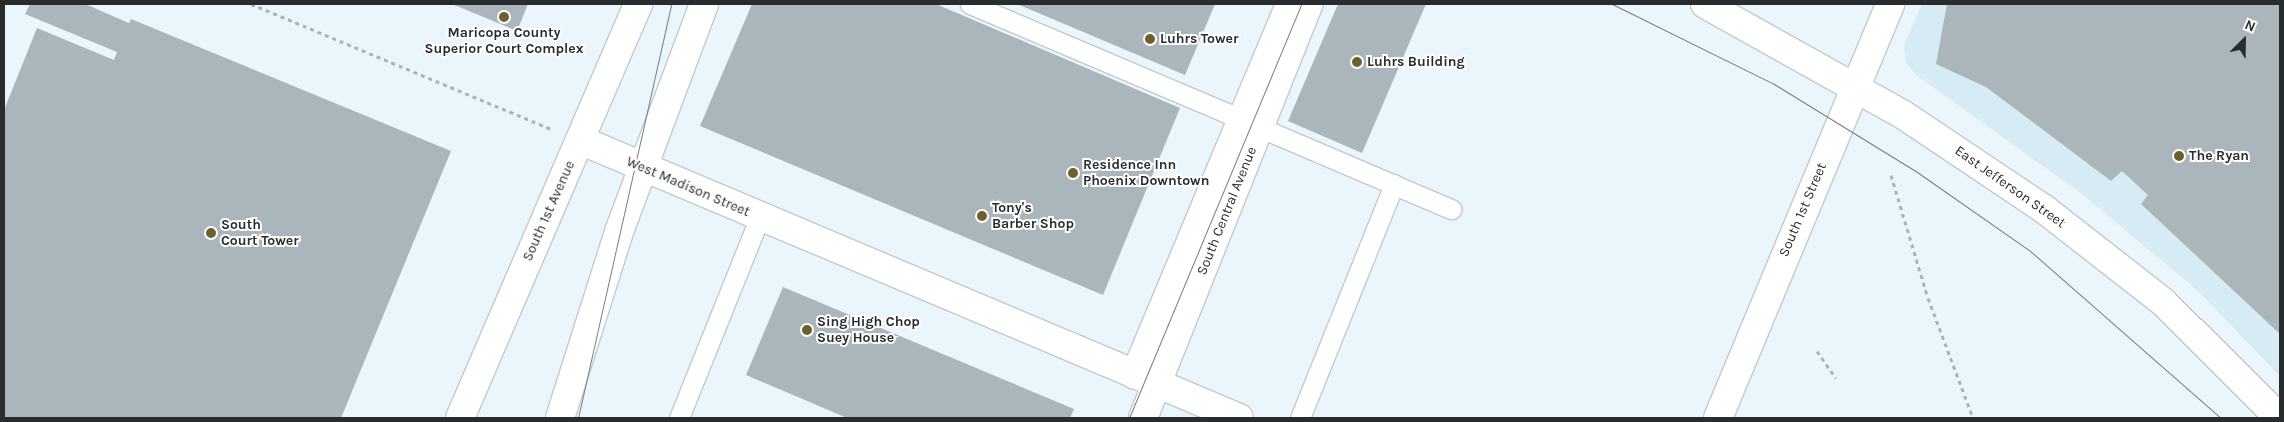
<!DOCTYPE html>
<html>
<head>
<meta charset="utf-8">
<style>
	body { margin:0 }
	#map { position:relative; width:2284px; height:422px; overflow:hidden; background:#eaf6fb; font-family:Karla,sans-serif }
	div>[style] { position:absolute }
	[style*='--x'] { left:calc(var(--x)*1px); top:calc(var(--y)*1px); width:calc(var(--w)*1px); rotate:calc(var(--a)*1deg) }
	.built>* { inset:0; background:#d7ebf4 }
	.building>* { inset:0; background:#aab6bb }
	.path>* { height:3px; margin-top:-1.5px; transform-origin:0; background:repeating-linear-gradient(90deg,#aab4b8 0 4px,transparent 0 8px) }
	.roads { filter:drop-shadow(1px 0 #bfcbd0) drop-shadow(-1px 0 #bfcbd0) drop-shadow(0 1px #bfcbd0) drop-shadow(0 -1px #bfcbd0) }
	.service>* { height:19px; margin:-9.5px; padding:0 9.5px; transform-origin:9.5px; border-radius:9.5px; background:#fff }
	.minor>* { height:28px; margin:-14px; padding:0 14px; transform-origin:14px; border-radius:14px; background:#fff }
	.secondary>* { height:28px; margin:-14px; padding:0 14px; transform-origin:14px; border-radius:14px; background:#fff }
	.primary>* { height:28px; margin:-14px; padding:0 14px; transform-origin:14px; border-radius:14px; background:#fff }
	.tram>* { height:1px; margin:-0.5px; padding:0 0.5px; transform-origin:0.5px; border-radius:0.5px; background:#747c7f }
	.dots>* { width:14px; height:14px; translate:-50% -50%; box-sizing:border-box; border:2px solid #fff; border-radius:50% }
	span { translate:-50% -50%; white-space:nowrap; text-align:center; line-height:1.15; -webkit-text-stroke:4px #fff; paint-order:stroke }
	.poi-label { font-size:14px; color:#272c2e; font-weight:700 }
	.left { translate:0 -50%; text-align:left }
	.street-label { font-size:14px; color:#272c2e }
	.frame { position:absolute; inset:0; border:5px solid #272c2e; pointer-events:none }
	.north { position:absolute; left:2219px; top:15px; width:50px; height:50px; -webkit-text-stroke:4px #fff; paint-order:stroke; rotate:23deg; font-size:14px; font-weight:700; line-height:20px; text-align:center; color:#272c2e }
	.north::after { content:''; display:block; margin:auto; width:18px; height:22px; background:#272c2e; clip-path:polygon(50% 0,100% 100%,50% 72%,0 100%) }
</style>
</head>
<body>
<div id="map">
	<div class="built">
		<i style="clip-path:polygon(1922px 4px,2280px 4px,2280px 376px,2198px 291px,2082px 194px,1916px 75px,1906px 63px,1904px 45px)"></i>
	</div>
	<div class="building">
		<i style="clip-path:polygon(30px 4px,85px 4px,129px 23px,131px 19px,451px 151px,341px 418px,4px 418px,4px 110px,37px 28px,114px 60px,117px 52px,25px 14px)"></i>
		<i style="clip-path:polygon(452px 4px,528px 4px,517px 31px)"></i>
		<i style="clip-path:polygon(752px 4px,936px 4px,1180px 108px,1103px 295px,700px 126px)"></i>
		<i style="clip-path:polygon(1017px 4px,1215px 4px,1185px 75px)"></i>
		<i style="clip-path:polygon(1338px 4px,1426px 4px,1362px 153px,1288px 121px)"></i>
		<i style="clip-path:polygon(1947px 4px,2280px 4px,2280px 334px,2141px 204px,2148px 195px,2122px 171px,2111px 181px,1986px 87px,1936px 64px)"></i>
		<i style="clip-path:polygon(783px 287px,1074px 409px,1070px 418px,847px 418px,746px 375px)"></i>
	</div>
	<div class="path">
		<i style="--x:251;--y:4;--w:326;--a:22.6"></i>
		<i style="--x:1891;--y:175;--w:128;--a:73.3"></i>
		<i style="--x:1928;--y:298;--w:128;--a:69.4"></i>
		<i style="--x:1817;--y:351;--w:33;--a:55"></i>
	</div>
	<div class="roads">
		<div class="service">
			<i style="--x:970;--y:4;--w:297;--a:23"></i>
			<i style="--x:1261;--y:128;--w:207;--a:23.1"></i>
			<i style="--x:679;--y:418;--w:217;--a:-68.1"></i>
			<i style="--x:1300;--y:418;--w:252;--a:-68.1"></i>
		</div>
		<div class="minor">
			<i style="--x:580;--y:140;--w:715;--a:22.87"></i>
			<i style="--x:460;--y:418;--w:451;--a:-66.7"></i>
			<i style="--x:1718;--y:418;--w:448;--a:-67.4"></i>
		</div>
		<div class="secondary">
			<i style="--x:560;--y:418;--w:198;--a:-72.4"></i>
			<i style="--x:620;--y:229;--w:240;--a:-69.5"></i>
			<i style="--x:1143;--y:418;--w:446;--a:-68.2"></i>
		</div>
		<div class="primary">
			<i style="--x:1705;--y:4;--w:226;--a:29.2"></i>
			<i style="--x:1902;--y:114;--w:171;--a:33.8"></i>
			<i style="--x:2044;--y:209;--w:151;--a:38"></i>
			<i style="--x:2163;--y:302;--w:165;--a:44.8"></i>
			<i style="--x:1135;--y:375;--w:402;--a:-67.3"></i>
		</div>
	</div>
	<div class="tram">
		<i style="--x:1612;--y:4;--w:181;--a:26.3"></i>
		<i style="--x:1774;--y:84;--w:168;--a:31.6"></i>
		<i style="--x:1917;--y:172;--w:136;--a:34.9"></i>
		<i style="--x:2029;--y:250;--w:255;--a:41.2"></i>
		<i style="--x:578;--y:418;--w:424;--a:-77.3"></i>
		<i style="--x:1129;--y:418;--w:448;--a:-67.4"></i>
	</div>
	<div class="dots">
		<i style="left:504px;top:17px;background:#6e602d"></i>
		<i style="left:1150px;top:39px;background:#6e602d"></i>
		<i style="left:1357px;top:62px;background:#6e602d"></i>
		<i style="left:2179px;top:156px;background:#6e602d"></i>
		<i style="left:1073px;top:173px;background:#6e602d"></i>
		<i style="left:982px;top:216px;background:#6e602d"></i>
		<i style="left:211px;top:233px;background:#6e602d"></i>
		<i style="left:807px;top:330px;background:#6e602d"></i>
	</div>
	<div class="poi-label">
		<span style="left:504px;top:41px">Maricopa County<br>Superior Court Complex</span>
		<span class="left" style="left:1160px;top:39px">Luhrs Tower</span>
		<span class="left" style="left:1367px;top:62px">Luhrs Building</span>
		<span class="left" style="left:2189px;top:156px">The Ryan</span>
		<span class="left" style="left:1083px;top:173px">Residence Inn<br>Phoenix Downtown</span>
		<span class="left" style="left:992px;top:216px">Tony's<br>Barber Shop</span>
		<span class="left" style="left:221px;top:233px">South<br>Court Tower</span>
		<span class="left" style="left:817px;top:330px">Sing High Chop<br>Suey House</span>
	</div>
	<div class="street-label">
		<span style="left:688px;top:187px;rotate:23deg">West Madison Street</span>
		<span style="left:2010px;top:187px;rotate:35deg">East Jefferson Street</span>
		<span style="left:1803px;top:210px;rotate:-67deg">South 1st Street</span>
		<span style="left:549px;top:211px;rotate:-66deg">South 1st Avenue</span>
		<span style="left:1227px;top:211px;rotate:-68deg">South Central Avenue</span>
	</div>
	<div class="frame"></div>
	<div class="north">N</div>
</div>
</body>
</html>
